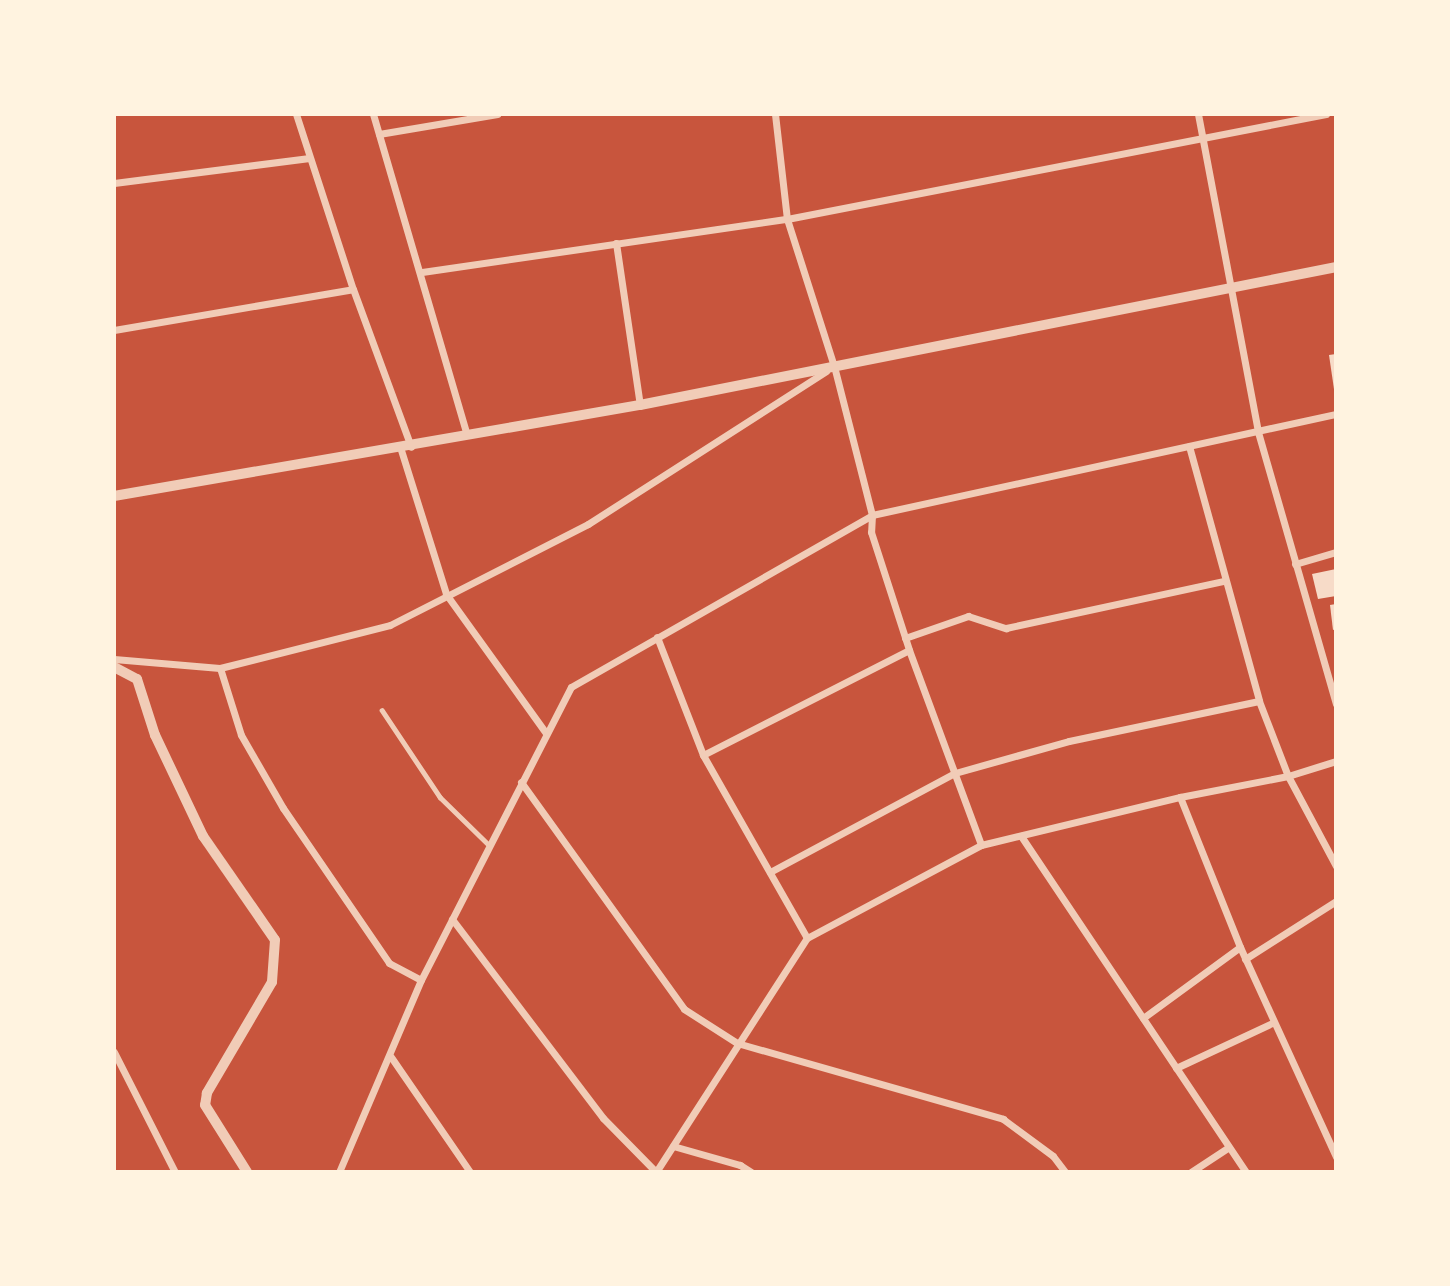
<!DOCTYPE html>
<html>
<head>
<meta charset="utf-8">
<style>
	body { margin:0 }
	#map { position:relative; width:1450px; height:1286px; overflow:hidden; background:#c8553d; font-family:Cabin,sans-serif }
	div>[style] { position:absolute }
	[style*='--x'] { left:calc(var(--x)*1px); top:calc(var(--y)*1px); width:calc(var(--w)*1px); rotate:calc(var(--a)*1deg) }
	.building>* { inset:0; background:#f7dbc8 }
	.service>* { height:4.5px; margin:-2.25px; padding:0 2.25px; transform-origin:2.25px; border-radius:2.25px; background:#f1ccb7 }
	.minor>* { height:7px; margin:-3.5px; padding:0 3.5px; transform-origin:3.5px; border-radius:3.5px; background:#f1ccb7 }
	.tertiary>* { height:10px; margin:-5px; padding:0 5px; transform-origin:5px; border-radius:5px; background:#f1ccb7 }
	span { translate:-50% -50%; white-space:nowrap; text-align:center; line-height:1.15; -webkit-text-stroke:5px #fff3e0; paint-order:stroke }
	.frame { position:absolute; inset:0; border:116px solid #fff3e0; pointer-events:none }
</style>
</head>
<body>
<div id="map">
	<div class="building">
		<i style="clip-path:polygon(1336px 354px,1336px 396px,1335px 396px,1329px 355px)"></i>
		<i style="clip-path:polygon(1336px 569px,1336px 596px,1318px 599px,1312px 574px)"></i>
		<i style="clip-path:polygon(1336px 604px,1336px 629px,1333px 630px,1330px 605px)"></i>
	</div>
	<div class="service">
		<i style="--x:382;--y:710;--w:105;--a:56.3"></i>
		<i style="--x:440;--y:797;--w:69;--a:44.4"></i>
	</div>
	<div class="minor">
		<i style="--x:296;--y:114;--w:184;--a:72"></i>
		<i style="--x:353;--y:289;--w:168;--a:69.8"></i>
		<i style="--x:373;--y:114;--w:334;--a:73.7"></i>
		<i style="--x:775;--y:114;--w:106;--a:83.5"></i>
		<i style="--x:787;--y:219;--w:154;--a:72.3"></i>
		<i style="--x:834;--y:366;--w:154;--a:75.7"></i>
		<i style="--x:872;--y:515;--w:17;--a:93"></i>
		<i style="--x:871;--y:532;--w:124;--a:72.1"></i>
		<i style="--x:909;--y:650;--w:208;--a:69.7"></i>
		<i style="--x:1198;--y:114;--w:324;--a:79.3"></i>
		<i style="--x:1258;--y:432;--w:283;--a:74"></i>
		<i style="--x:379;--y:134;--w:120;--a:-9.6"></i>
		<i style="--x:114;--y:183;--w:197;--a:-7.3"></i>
		<i style="--x:616;--y:243;--w:164;--a:81.6"></i>
		<i style="--x:422;--y:272;--w:369;--a:-8.3"></i>
		<i style="--x:787;--y:219;--w:549;--a:-11.02"></i>
		<i style="--x:114;--y:330;--w:242;--a:-9.7"></i>
		<i style="--x:1189;--y:446;--w:264;--a:74.6"></i>
		<i style="--x:1259;--y:701;--w:80;--a:68.9"></i>
		<i style="--x:1288;--y:776;--w:102;--a:61.9"></i>
		<i style="--x:401;--y:450;--w:151;--a:72.6"></i>
		<i style="--x:446;--y:594;--w:171;--a:54.3"></i>
		<i style="--x:1295;--y:564;--w:43;--a:-16.3"></i>
		<i style="--x:657;--y:637;--w:127;--a:68.7"></i>
		<i style="--x:703;--y:755;--w:210;--a:60.4"></i>
		<i style="--x:905;--y:638;--w:67;--a:-19.2"></i>
		<i style="--x:968;--y:616;--w:40;--a:18"></i>
		<i style="--x:1006;--y:628;--w:223;--a:-12.2"></i>
		<i style="--x:114;--y:659;--w:106;--a:4.9"></i>
		<i style="--x:220;--y:668;--w:175;--a:-14.2"></i>
		<i style="--x:390;--y:625;--w:222;--a:-27"></i>
		<i style="--x:588;--y:524;--w:283;--a:-32.7"></i>
		<i style="--x:220;--y:668;--w:70;--a:72.6"></i>
		<i style="--x:241;--y:735;--w:84;--a:60.1"></i>
		<i style="--x:283;--y:808;--w:188;--a:55.6"></i>
		<i style="--x:389;--y:963;--w:36;--a:28"></i>
		<i style="--x:703;--y:755;--w:231;--a:-27"></i>
		<i style="--x:521;--y:782;--w:279;--a:54.3"></i>
		<i style="--x:684;--y:1009;--w:63;--a:32.7"></i>
		<i style="--x:737;--y:1043;--w:277;--a:15.9"></i>
		<i style="--x:1003;--y:1119;--w:62;--a:36.5"></i>
		<i style="--x:1053;--y:1156;--w:20;--a:53"></i>
		<i style="--x:1180;--y:797;--w:162;--a:68.2"></i>
		<i style="--x:1240;--y:947;--w:231;--a:65.4"></i>
		<i style="--x:1021;--y:836;--w:404;--a:56.2"></i>
		<i style="--x:770;--y:872;--w:210;--a:-28.2"></i>
		<i style="--x:955;--y:773;--w:118;--a:-15.7"></i>
		<i style="--x:1069;--y:741;--w:194;--a:-11.9"></i>
		<i style="--x:452;--y:919;--w:250;--a:52.8"></i>
		<i style="--x:603;--y:1118;--w:76;--a:45.5"></i>
		<i style="--x:1245;--y:959;--w:108;--a:-32.5"></i>
		<i style="--x:1143;--y:1018;--w:120;--a:-36.2"></i>
		<i style="--x:114;--y:1052;--w:135;--a:63.1"></i>
		<i style="--x:391;--y:1057;--w:140;--a:55.5"></i>
		<i style="--x:1176;--y:1068;--w:108;--a:-25.1"></i>
		<i style="--x:673;--y:1146;--w:70;--a:15.8"></i>
		<i style="--x:740;--y:1165;--w:13;--a:32"></i>
		<i style="--x:339;--y:1172;--w:209;--a:-66.9"></i>
		<i style="--x:421;--y:980;--w:329;--a:-62.9"></i>
		<i style="--x:571;--y:687;--w:347;--a:-29.7"></i>
		<i style="--x:872;--y:515;--w:475;--a:-12.3"></i>
		<i style="--x:656;--y:1172;--w:278;--a:-57.2"></i>
		<i style="--x:807;--y:938;--w:197;--a:-28.1"></i>
		<i style="--x:981;--y:845;--w:205;--a:-13.6"></i>
		<i style="--x:1180;--y:797;--w:110;--a:-11"></i>
		<i style="--x:1288;--y:776;--w:50;--a:-17.4"></i>
		<i style="--x:1191;--y:1172;--w:45;--a:-33.3"></i>
	</div>
	<div class="tertiary">
		<i style="--x:114;--y:496;--w:534;--a:-9.82"></i>
		<i style="--x:640;--y:405;--w:710;--a:-11.21"></i>
		<i style="--x:114;--y:667;--w:26;--a:28"></i>
		<i style="--x:137;--y:679;--w:59;--a:72.2"></i>
		<i style="--x:155;--y:735;--w:112;--a:64.6"></i>
		<i style="--x:203;--y:836;--w:126;--a:55.3"></i>
		<i style="--x:275;--y:940;--w:42;--a:94.1"></i>
		<i style="--x:272;--y:982;--w:129;--a:120.4"></i>
		<i style="--x:207;--y:1093;--w:12;--a:99"></i>
		<i style="--x:205;--y:1105;--w:79;--a:57.9"></i>
	</div>
	<div class="frame"></div>
</div>
</body>
</html>
